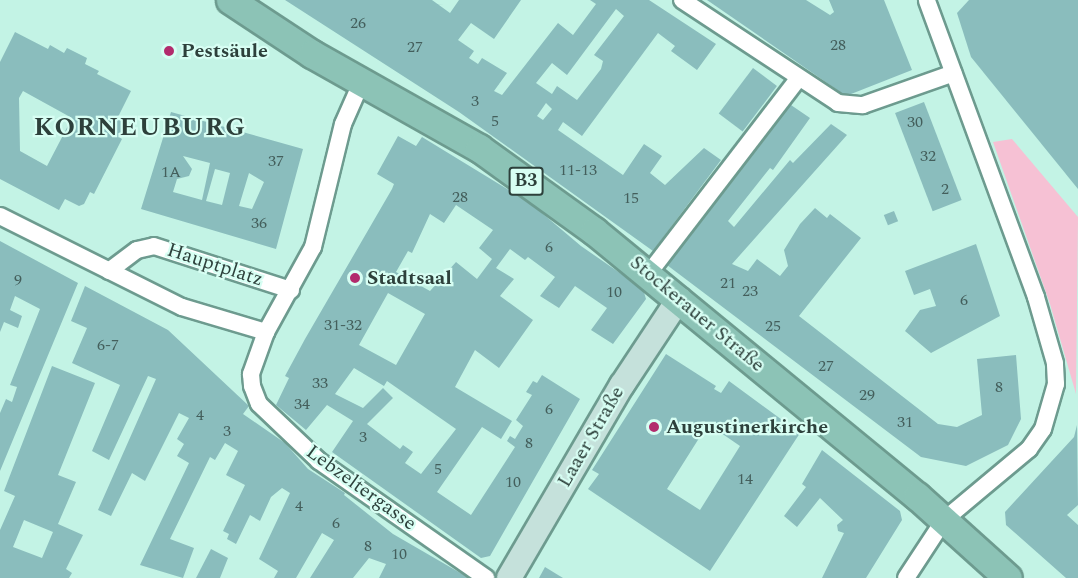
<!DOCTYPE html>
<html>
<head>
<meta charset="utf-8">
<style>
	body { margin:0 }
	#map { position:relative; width:1078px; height:578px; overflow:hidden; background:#c3f3e5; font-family:Spectral,serif }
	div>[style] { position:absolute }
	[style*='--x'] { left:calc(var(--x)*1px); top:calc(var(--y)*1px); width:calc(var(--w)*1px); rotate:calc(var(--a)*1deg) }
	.green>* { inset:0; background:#f6c1d4 }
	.building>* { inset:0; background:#8abdbd; transform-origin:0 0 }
	.roads { filter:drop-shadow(2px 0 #6d9b8f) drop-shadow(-2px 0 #6d9b8f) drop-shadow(0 2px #6d9b8f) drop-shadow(0 -2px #6d9b8f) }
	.street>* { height:16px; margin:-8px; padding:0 8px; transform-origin:8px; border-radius:8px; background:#fff }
	.secondary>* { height:24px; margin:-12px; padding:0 12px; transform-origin:12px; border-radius:12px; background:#c5e1db }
	.primary>* { height:27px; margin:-13.5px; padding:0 13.5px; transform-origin:13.5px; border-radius:13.5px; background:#8cc3b6 }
	.dots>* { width:16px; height:16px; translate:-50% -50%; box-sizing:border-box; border:3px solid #d7fef3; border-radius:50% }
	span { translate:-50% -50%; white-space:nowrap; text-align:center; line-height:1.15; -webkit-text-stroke:4.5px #d7fef3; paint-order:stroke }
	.number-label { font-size:16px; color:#445f5c }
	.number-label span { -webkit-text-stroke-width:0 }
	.shield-label span { padding:2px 4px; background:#d7fef3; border:2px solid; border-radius:4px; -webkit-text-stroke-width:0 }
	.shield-label { font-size:18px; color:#2d403b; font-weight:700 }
	.poi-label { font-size:20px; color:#2d403b; font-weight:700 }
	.left { translate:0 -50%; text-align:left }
	.street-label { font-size:20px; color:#2d403b }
	.district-label { font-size:26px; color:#2d403b; font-weight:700; letter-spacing:1.5px }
</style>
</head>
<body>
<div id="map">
	<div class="green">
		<i style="clip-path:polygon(1012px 139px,1078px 217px,1076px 394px,1050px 304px,993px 142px)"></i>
	</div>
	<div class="building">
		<i style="clip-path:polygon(evenodd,285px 0,432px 0,450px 13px,459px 0,521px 0,494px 39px,471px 23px,458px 40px,474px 51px,469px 58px,478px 64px,482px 58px,507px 73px,494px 91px,502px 95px,558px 23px,573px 35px,596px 4px,590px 0,649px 0,716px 44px,697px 70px,671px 51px,675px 46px,658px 33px,582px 136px,563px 122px,558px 130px,623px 175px,644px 144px,662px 156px,650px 173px,665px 185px,704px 148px,721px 160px,653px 251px,459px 112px,285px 0,616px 9px,624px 16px,594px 55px,603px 61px,601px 69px,577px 100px,557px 86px,552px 94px,536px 83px,552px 63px,567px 75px,616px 9px,285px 0,546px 103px,552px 109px,543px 120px,537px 116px,546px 103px)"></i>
		<i style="clip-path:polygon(707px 0,806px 0,830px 15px,834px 12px,829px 0,884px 0,912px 70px,846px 96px)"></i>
		<i style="clip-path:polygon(969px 0,1078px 0,1078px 189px,971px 57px,957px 13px)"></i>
		<i style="clip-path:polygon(evenodd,15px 32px,48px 49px,50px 45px,64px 53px,67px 48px,87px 58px,85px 64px,99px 71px,97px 74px,131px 91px,118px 117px,125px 126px,119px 137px,122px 139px,94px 194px,90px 192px,84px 204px,79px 206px,65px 199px,59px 210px,0 179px,0 62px,15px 32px,23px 91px,72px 118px,47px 166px,20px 151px,19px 98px,23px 91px)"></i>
		<i style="left:753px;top:68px;width:30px;height:57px;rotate:37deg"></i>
		<i style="left:924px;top:102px;width:105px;height:31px;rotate:69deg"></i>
		<i style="clip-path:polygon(788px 103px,810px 118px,773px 170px,770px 168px,728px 221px,734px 227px,790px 160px,793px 163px,831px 124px,847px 135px,732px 264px,748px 271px,757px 259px,780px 276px,788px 266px,784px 250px,800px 224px,815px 208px,827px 218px,830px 214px,861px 238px,799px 316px,938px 424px,957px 427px,982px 415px,977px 359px,1016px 355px,1021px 419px,1008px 445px,966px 466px,921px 457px,667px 265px)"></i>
		<i style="clip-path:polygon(evenodd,171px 112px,303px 149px,276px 249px,141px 209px,171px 112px,183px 156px,210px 163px,202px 200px,173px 192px,177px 179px,189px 176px,192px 169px,183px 156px,171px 112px,215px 169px,230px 173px,222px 205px,206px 201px,215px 169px,171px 112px,249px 173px,264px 182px,252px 209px,239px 206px,249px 173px)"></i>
		<i style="clip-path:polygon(evenodd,398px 136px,416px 146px,422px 137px,530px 203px,581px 246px,643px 289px,646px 299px,613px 344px,591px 330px,607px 308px,575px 286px,559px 308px,540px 296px,555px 277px,528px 257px,525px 260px,510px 249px,496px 268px,514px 279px,500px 296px,533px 320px,499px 368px,475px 350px,455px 387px,512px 421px,501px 439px,482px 427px,437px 492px,471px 515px,515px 447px,507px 441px,510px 436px,515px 439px,523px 426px,516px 420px,532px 395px,526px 392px,533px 381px,537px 383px,542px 375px,580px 399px,490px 556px,481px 558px,332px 452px,353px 421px,327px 405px,306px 430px,276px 405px,289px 378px,285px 376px,305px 339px,392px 189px,394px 184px,377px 174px,398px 136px,456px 205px,493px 230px,479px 248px,492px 259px,477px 279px,456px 262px,430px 291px,396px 272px,408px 251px,412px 253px,430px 214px,444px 223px,456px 205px,398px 136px,388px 293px,425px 314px,396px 365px,359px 345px,388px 293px,398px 136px,354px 368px,384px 386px,387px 381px,456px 429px,421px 474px,405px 463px,413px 452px,403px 445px,400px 449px,367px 424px,393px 398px,383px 388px,363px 408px,335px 394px,354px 368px)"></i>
		<i style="left:894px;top:211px;width:11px;height:11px;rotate:68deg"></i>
		<i style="clip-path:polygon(0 241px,78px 283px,0 471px,0 413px,6px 399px,12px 402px,17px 387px,10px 385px,40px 309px,15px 296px,10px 310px,22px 316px,18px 328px,4px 322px,0 332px)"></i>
		<i style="clip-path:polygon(976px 244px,1000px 316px,931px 353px,905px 331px,920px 310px,936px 306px,930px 289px,914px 295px,905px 271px)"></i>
		<i style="clip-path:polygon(85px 286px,168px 330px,249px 406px,243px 414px,285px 443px,308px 469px,345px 493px,344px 495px,393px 534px,469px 578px,379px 578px,386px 564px,369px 558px,353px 578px,310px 578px,334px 540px,322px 533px,296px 578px,274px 578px,278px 571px,259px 559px,290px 493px,282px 488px,271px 497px,260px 521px,250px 515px,236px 544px,227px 539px,229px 534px,223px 531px,245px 485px,226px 475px,238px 451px,225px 443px,215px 460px,210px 457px,170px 539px,194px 548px,183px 578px,140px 565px,189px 463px,177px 456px,184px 444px,177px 439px,189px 418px,179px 413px,145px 481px,132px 473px,111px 516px,98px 510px,156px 379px,148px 376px,109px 460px,92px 451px,120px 385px,72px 363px,87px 328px,71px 321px)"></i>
		<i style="clip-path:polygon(evenodd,666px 354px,716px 386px,714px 389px,721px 393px,729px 381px,800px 433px,710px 571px,588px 489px,599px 474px,592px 470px,666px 354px,708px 424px,740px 446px,700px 510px,667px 489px,708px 424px)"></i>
		<i style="clip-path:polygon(evenodd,52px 366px,95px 383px,58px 475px,76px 482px,58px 524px,83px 535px,66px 569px,72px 573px,69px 578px,0 578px,0 530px,15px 496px,4px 491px,52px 366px,24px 520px,53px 532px,42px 558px,13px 547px,24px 520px)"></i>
		<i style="clip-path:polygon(1077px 425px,1078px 505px,1067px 515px,1078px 525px,1078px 578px,1066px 578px,1006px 525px,1005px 512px,1074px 437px)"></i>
		<i style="clip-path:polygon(822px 450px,900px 511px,902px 520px,866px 578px,822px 578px,844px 533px,838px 531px,837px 525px,843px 520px,820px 498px,797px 527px,784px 516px,806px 487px,802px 484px)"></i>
		<i style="clip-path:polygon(211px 549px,228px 558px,220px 578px,196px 578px)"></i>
		<i style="clip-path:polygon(545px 567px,563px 578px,539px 578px)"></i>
	</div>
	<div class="roads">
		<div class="street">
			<i style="--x:682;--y:0;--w:187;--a:33.4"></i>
			<i style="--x:838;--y:103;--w:25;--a:5"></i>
			<i style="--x:863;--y:105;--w:96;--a:-19.4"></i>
			<i style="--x:362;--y:81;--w:47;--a:113.8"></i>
			<i style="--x:343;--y:124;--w:127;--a:103.7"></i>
			<i style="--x:313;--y:247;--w:97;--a:118.9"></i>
			<i style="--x:266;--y:332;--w:45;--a:109.7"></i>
			<i style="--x:251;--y:374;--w:12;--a:85"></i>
			<i style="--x:252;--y:386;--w:19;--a:69"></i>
			<i style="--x:259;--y:404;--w:83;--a:43.5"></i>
			<i style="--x:319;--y:461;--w:204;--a:35"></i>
			<i style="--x:0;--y:216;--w:203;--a:26.6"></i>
			<i style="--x:182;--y:307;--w:88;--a:16.6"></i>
			<i style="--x:109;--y:271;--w:35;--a:-37"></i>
			<i style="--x:137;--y:250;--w:17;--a:-13"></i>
			<i style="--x:154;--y:246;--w:144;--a:17.8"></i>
			<i style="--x:649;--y:273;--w:245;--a:-52.5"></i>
			<i style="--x:906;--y:578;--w:69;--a:-56.8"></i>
			<i style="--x:944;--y:520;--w:111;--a:-39.9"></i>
			<i style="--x:1029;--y:449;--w:24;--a:-55"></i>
			<i style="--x:1043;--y:429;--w:47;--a:-73.9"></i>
			<i style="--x:1056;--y:384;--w:21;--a:-93"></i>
			<i style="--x:1055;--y:363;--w:69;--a:-106.1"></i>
			<i style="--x:1036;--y:297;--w:316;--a:-110.2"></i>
		</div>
		<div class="secondary">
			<i style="--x:509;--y:578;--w:224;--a:-59.7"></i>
			<i style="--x:622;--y:385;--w:103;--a:-56.5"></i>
		</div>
		<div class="primary">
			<i style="--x:230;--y:0;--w:98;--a:33.4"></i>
			<i style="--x:312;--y:54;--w:192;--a:29.4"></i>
			<i style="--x:479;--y:148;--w:142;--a:35.8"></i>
			<i style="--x:594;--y:231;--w:418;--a:39.4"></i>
			<i style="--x:917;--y:496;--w:122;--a:42"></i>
		</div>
	</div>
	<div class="dots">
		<i style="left:169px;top:51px;background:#b22b6d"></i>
		<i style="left:355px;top:278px;background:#b22b6d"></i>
		<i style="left:654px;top:427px;background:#b22b6d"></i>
	</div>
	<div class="number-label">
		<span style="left:358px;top:23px">26</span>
		<span style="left:838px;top:45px">28</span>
		<span style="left:415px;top:47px">27</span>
		<span style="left:475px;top:101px">3</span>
		<span style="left:495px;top:121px">5</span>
		<span style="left:915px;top:122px">30</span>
		<span style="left:928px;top:156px">32</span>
		<span style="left:276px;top:161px">37</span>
		<span style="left:578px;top:170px">11-13</span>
		<span style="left:171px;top:172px">1A</span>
		<span style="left:945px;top:189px">2</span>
		<span style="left:460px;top:197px">28</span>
		<span style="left:631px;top:198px">15</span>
		<span style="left:259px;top:223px">36</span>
		<span style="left:549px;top:247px">6</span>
		<span style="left:18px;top:280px">9</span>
		<span style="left:728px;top:283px">21</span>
		<span style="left:750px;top:291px">23</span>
		<span style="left:614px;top:292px">10</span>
		<span style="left:964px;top:300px">6</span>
		<span style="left:343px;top:325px">31-32</span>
		<span style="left:773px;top:326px">25</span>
		<span style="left:108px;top:345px">6-7</span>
		<span style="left:826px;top:366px">27</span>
		<span style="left:320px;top:383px">33</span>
		<span style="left:999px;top:387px">8</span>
		<span style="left:867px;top:395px">29</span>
		<span style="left:302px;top:404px">34</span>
		<span style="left:549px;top:409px">6</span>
		<span style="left:200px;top:415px">4</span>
		<span style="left:905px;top:422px">31</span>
		<span style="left:227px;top:431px">3</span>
		<span style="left:363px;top:437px">3</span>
		<span style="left:529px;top:443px">8</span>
		<span style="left:438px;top:469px">5</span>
		<span style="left:745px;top:479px">14</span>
		<span style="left:513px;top:482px">10</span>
		<span style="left:299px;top:506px">4</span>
		<span style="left:336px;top:523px">6</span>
		<span style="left:368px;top:546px">8</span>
		<span style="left:399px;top:554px">10</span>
	</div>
	<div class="shield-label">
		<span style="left:526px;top:181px">B3</span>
	</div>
	<div class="poi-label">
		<span class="left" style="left:181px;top:51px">Pestsäule</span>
		<span class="left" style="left:367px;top:278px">Stadtsaal</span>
		<span class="left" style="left:666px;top:427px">Augustinerkirche</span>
	</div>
	<div class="street-label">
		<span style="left:215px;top:265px;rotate:18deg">Hauptplatz</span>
		<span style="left:697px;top:314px;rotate:40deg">Stockerauer Straße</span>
		<span style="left:591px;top:437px;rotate:-60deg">Laaer Straße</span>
		<span style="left:361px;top:488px;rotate:36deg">Lebzeltergasse</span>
	</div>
	<div class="district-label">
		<span style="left:140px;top:128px">KORNEUBURG</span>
	</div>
</div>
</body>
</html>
